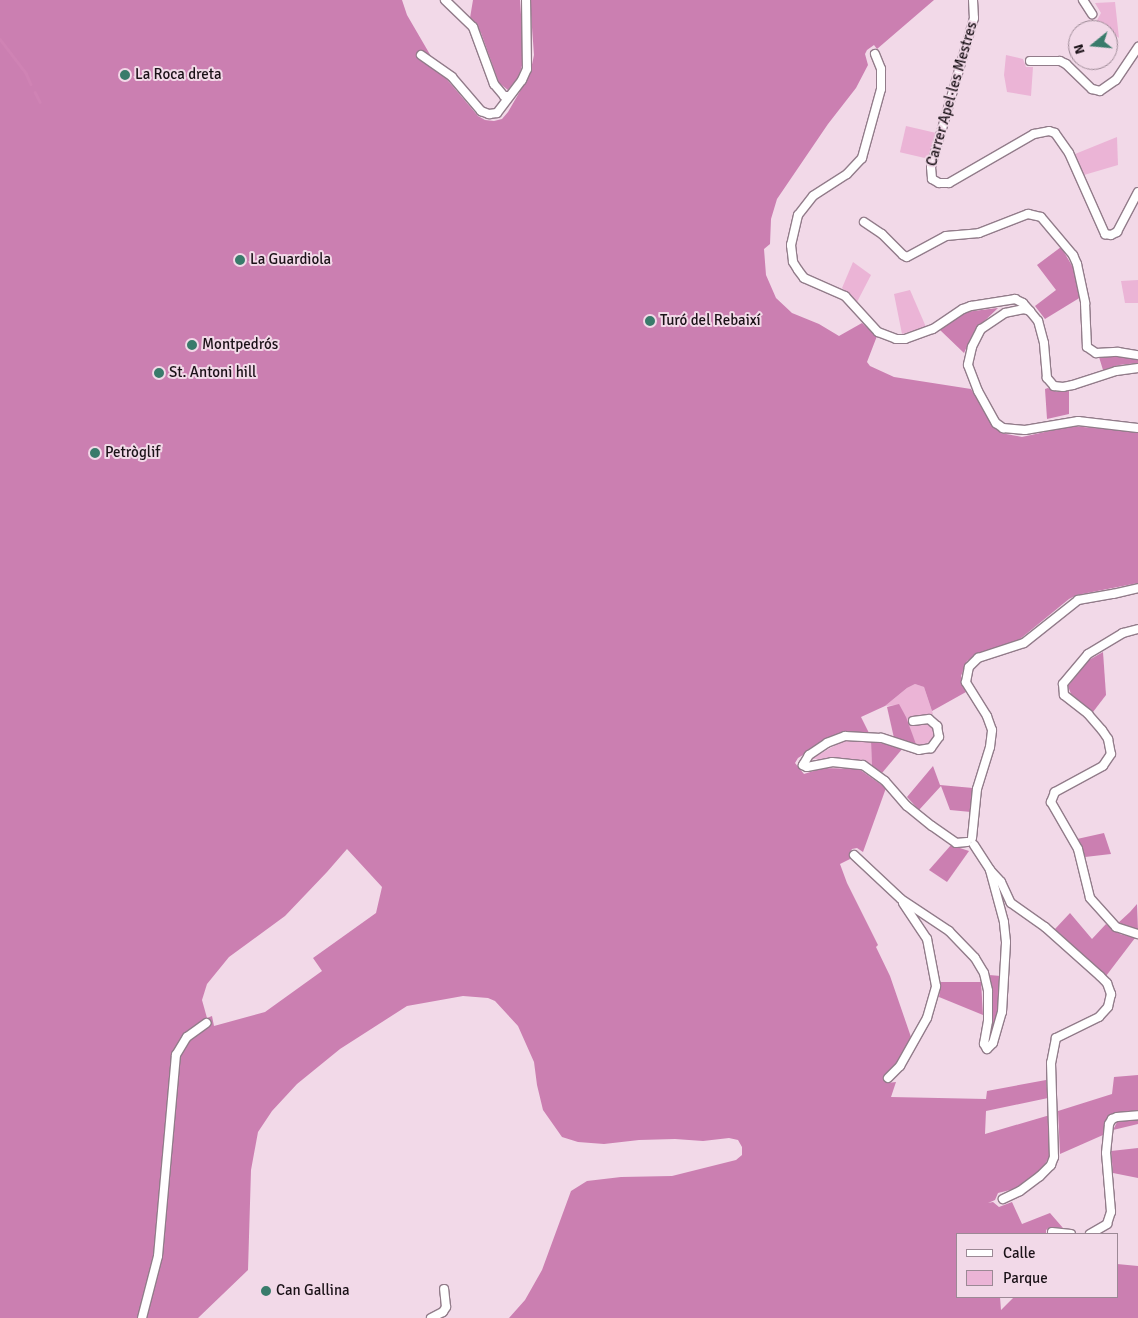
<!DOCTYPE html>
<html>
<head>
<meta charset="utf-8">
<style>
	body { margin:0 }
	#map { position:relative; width:1138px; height:1318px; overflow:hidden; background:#f2d9e8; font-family:Signika,sans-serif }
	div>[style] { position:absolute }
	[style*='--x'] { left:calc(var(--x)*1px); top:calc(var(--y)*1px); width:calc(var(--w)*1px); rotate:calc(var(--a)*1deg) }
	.green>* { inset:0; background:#ebb4d6; transform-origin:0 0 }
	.forest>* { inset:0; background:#cb7fb1 }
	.stream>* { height:2.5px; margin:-1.25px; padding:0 1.25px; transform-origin:1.25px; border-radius:1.25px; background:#cf83b4 }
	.roads { filter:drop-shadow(1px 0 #927c8a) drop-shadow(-1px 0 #927c8a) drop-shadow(0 1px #927c8a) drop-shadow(0 -1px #927c8a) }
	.minor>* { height:8px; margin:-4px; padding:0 4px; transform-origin:4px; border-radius:4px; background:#fff }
	.dots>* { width:14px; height:14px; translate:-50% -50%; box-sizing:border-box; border:2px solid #f2d9e8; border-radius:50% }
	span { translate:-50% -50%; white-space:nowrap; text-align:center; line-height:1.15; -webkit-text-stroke:4px #f2d9e8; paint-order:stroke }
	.poi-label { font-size:15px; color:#1b1218 }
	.left { translate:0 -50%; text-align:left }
	.street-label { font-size:15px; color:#1b1218 }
	.legend { position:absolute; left:956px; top:1233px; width:162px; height:65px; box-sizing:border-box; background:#f2d9e8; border:1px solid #9c8995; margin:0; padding:6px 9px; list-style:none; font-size:15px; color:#1b1218 }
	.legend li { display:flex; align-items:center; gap:10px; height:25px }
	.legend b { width:25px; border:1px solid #9c8995 }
	.north { position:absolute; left:1068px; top:20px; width:50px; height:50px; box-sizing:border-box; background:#f2d9e8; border:1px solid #9c8995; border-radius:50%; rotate:253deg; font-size:14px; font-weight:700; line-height:20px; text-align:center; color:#1b1218 }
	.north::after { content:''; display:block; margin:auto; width:18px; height:22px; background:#397b6b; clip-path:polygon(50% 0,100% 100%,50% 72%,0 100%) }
</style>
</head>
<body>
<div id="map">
	<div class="green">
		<i style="clip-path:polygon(1115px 2px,1119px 38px,1096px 22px,1101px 13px,1095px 3px)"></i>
		<i style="clip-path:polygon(1006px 55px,1023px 59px,1026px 67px,1033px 67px,1031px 96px,1007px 92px,1004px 75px)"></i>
		<i style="left:906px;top:126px;width:31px;height:27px;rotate:13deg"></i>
		<i style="clip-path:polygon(1117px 137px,1118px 165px,1084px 175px,1075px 154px)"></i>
		<i style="clip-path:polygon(853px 262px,871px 275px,857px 302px,842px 288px)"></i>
		<i style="clip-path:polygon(1138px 280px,1138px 303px,1125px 303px,1121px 281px)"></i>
		<i style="clip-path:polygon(910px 290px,926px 327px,902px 334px,894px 294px)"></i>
		<i style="clip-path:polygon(915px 684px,924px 687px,933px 714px,928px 716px,910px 717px,908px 720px,911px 725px,924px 723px,934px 728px,933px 739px,923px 746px,916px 744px,899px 705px,885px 706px,907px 688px)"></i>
		<i style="clip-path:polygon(857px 739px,871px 740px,872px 766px,855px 759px,811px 759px,841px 742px)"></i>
	</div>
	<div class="forest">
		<i style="clip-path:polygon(evenodd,0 0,402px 0,407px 15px,439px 70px,478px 116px,485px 120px,494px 121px,502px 119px,508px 112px,530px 74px,534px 55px,530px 0,934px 0,877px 49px,874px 45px,867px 50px,865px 54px,868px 65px,856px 88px,828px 124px,777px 199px,771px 219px,770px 244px,764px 249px,766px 275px,776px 298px,792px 313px,819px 324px,839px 336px,862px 323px,877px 336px,867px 362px,870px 366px,894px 377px,971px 389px,991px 422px,1001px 433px,1022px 437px,1072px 426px,1138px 432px,1138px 583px,1077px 595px,1069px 599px,1020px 639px,1001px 648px,980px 653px,967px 661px,961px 676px,966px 692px,932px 711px,924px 687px,915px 684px,907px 688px,885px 706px,861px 717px,869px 733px,853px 732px,833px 736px,798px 758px,795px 763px,804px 774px,823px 768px,859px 769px,886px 788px,863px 852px,857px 848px,852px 849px,849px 854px,850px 859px,840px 864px,847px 883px,878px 945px,876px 947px,890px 976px,911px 1037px,895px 1068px,883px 1076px,887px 1083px,896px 1082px,891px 1097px,986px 1099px,987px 1091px,1046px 1080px,1048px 1098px,986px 1111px,985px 1134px,1050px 1115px,1051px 1153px,1042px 1170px,1014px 1189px,998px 1193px,995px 1200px,988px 1203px,993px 1202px,999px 1207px,1012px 1202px,1022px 1224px,1050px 1213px,1063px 1228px,1050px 1227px,1046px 1230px,1046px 1234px,957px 1234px,957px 1297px,1000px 1297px,1001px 1310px,1014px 1297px,1117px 1297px,1117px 1264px,1138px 1266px,1138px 1318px,509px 1318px,525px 1300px,542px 1270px,571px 1191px,587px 1181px,621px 1177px,672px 1176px,736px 1160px,742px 1155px,742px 1147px,738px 1140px,729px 1138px,703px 1141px,675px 1139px,639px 1140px,604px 1144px,578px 1142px,562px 1137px,543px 1110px,537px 1085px,534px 1062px,518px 1026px,495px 1001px,488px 998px,463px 996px,407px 1006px,340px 1049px,297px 1084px,272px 1111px,258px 1132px,251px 1170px,248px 1270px,198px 1318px,0 1318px,0 0,347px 849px,382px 887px,376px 913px,313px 958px,322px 971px,265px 1012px,214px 1026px,212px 1016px,207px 1018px,202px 1000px,207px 984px,229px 957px,285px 916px,327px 872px,347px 849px)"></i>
		<i style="clip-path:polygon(473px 0,520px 0,524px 58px,519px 77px,508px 90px,499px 83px,481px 33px,470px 18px)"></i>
		<i style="clip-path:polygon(1061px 247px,1074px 269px,1081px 297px,1045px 319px,1035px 306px,1056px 290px,1037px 265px)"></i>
		<i style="clip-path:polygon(998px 308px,975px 330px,964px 353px,940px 330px,965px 312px)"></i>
		<i style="clip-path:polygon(1099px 357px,1125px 357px,1138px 359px,1138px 363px,1119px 365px,1103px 370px)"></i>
		<i style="clip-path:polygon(1048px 388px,1057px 392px,1069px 391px,1069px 414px,1047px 419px,1045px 389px)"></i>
		<i style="clip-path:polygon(1103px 652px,1106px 695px,1093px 712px,1071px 694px,1068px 686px,1089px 660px)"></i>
		<i style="clip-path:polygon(899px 704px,906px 717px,916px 744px,894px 738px,887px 707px)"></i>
		<i style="clip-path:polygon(871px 741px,903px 748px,882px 773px,872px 766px)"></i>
		<i style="clip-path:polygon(933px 766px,940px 785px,973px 788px,971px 812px,950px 810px,941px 786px,919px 810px,907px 797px)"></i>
		<i style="clip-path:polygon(1104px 833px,1111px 854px,1085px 857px,1077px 839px)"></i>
		<i style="clip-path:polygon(951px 845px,969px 851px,947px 882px,929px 870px)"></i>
		<i style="clip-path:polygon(1137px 904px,1138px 931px,1117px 924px,1130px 912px)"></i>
		<i style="clip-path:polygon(1070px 913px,1092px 939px,1106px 924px,1120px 934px,1135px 938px,1106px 976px,1055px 929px)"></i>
		<i style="clip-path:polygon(989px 975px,1001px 976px,998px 1007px,990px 1042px,992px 999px)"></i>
		<i style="clip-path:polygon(941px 982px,981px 982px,983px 1015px,939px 997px)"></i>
		<i style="clip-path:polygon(1138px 1075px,1138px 1110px,1113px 1114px,1105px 1126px,1103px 1135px,1060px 1154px,1058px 1111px,1112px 1094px,1114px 1077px)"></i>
		<i style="clip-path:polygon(1138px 1119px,1138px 1124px,1113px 1130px,1118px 1120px)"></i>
		<i style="clip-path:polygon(1138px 1148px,1138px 1178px,1113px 1173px,1111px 1151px)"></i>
	</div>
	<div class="stream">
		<i style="--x:0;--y:39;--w:43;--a:52.6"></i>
		<i style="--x:26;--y:73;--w:12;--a:66"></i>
		<i style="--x:35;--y:92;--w:11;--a:63"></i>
	</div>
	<div class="roads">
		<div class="minor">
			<i style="--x:445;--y:0;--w:39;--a:44"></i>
			<i style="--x:473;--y:27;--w:61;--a:69.8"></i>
			<i style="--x:494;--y:84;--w:16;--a:50"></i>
			<i style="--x:504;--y:96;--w:5;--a:0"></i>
			<i style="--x:973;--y:0;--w:18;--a:87"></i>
			<i style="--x:974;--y:18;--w:155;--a:106.1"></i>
			<i style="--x:931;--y:167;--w:12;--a:85"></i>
			<i style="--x:932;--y:179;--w:8;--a:30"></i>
			<i style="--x:939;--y:183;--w:10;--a:0"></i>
			<i style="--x:949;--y:183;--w:98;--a:-30"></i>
			<i style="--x:1034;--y:134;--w:15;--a:-11"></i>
			<i style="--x:1049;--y:131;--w:6;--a:18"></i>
			<i style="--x:1055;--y:133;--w:24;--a:55"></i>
			<i style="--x:1069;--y:153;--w:89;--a:66"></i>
			<i style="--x:1105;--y:234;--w:6;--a:9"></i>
			<i style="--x:1111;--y:235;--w:7;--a:-27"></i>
			<i style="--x:1117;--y:232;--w:45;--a:-62.3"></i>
			<i style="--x:1083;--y:0;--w:17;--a:57"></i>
			<i style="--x:875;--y:54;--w:16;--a:68"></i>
			<i style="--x:881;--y:69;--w:20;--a:90"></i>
			<i style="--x:881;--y:89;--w:72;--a:105.4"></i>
			<i style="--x:862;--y:158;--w:22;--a:133"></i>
			<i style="--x:847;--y:174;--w:40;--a:147.1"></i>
			<i style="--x:813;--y:196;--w:24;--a:128"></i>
			<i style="--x:798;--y:215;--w:31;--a:103"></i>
			<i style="--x:791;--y:245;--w:17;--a:83"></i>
			<i style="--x:793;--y:262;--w:9;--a:58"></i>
			<i style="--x:798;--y:270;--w:10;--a:53"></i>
			<i style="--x:804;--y:278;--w:45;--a:23.7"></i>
			<i style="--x:845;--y:296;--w:49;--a:47.5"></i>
			<i style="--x:878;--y:332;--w:19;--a:21"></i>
			<i style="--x:896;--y:339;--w:9;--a:0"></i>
			<i style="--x:905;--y:339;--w:30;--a:-20"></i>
			<i style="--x:933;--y:329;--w:36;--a:-34"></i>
			<i style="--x:963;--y:309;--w:9;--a:-21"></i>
			<i style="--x:971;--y:306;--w:45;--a:-9"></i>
			<i style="--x:1015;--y:299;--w:9;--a:27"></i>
			<i style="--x:1023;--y:303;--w:11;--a:49"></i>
			<i style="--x:421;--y:55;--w:38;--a:35"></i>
			<i style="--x:452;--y:77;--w:45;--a:49.5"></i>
			<i style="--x:481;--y:111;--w:9;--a:21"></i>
			<i style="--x:489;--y:114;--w:8;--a:-7"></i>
			<i style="--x:497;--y:113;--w:41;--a:-52.9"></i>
			<i style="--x:522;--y:80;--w:12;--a:-66"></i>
			<i style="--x:527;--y:69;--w:69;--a:-90.8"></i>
			<i style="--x:1030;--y:61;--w:30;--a:0"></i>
			<i style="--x:1060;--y:61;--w:7;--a:27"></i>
			<i style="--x:1066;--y:64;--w:36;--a:44"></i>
			<i style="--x:1092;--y:89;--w:8;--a:14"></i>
			<i style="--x:1100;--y:91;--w:19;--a:-35"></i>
			<i style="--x:1116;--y:80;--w:40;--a:-56"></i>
			<i style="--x:864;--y:222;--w:22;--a:34"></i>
			<i style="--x:882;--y:234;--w:30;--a:45"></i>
			<i style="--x:903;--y:255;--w:4;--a:27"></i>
			<i style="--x:907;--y:257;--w:44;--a:-28.3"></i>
			<i style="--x:946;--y:236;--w:33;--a:-5"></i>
			<i style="--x:979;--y:233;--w:53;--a:-21.2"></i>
			<i style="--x:1028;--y:214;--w:13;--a:13"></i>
			<i style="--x:1041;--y:217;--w:50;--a:49.9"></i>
			<i style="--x:1073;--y:255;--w:10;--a:66"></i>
			<i style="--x:1077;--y:264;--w:40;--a:78"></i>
			<i style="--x:1085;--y:303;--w:44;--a:87.4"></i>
			<i style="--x:1087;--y:347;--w:11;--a:34"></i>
			<i style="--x:1096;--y:353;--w:22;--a:-3"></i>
			<i style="--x:1118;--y:352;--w:20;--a:9"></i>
			<i style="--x:1138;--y:368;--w:22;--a:172"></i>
			<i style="--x:1116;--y:371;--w:45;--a:162"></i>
			<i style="--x:1073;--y:385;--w:10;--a:169"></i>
			<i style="--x:1063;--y:387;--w:9;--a:-174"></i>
			<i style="--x:1054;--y:386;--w:11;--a:-131"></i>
			<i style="--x:1047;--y:378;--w:35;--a:-95"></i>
			<i style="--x:1044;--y:343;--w:23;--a:-105"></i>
			<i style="--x:1038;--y:321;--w:13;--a:-129"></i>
			<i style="--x:1030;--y:311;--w:6;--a:-162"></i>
			<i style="--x:1024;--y:309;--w:19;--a:168"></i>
			<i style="--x:1005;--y:313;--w:29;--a:146"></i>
			<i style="--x:981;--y:329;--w:20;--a:117"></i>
			<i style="--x:972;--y:347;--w:18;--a:103"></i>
			<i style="--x:968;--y:365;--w:28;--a:69"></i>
			<i style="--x:978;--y:391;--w:37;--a:61"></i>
			<i style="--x:996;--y:423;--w:9;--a:36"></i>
			<i style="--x:1003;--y:428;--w:22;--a:5"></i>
			<i style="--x:1025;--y:430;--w:54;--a:-9.6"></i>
			<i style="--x:1078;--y:421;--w:60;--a:6.7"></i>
			<i style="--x:1138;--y:629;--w:16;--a:165"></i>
			<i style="--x:1123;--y:633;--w:41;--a:149"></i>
			<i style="--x:1088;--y:654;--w:39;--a:130"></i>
			<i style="--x:1063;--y:684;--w:11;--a:85"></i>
			<i style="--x:1064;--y:695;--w:31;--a:38"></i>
			<i style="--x:1088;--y:714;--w:21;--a:49"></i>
			<i style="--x:1102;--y:730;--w:11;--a:56"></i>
			<i style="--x:1108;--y:739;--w:15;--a:79"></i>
			<i style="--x:1111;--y:754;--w:14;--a:124"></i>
			<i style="--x:1103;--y:766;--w:55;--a:151.6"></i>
			<i style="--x:1055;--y:792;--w:11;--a:112"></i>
			<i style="--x:1051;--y:802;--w:54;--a:60.1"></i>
			<i style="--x:1078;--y:849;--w:50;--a:76.2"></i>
			<i style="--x:1090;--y:898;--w:39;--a:48"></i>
			<i style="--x:1116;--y:927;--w:23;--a:18"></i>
			<i style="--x:913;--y:721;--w:16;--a:-7"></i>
			<i style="--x:929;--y:719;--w:11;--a:41"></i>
			<i style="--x:937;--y:726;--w:11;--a:80"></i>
			<i style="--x:939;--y:737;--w:14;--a:126"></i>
			<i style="--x:931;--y:748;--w:12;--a:171"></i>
			<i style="--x:919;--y:750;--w:40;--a:-162"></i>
			<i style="--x:881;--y:738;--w:36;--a:-177"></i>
			<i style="--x:845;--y:736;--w:19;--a:159"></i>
			<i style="--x:827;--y:743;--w:22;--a:146"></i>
			<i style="--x:809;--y:755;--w:12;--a:121"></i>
			<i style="--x:803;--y:765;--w:4;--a:27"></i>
			<i style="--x:807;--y:767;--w:25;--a:-11"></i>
			<i style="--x:832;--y:762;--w:31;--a:6"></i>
			<i style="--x:863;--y:765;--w:27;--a:36"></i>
			<i style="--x:885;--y:781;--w:33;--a:49"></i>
			<i style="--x:907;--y:806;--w:32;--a:39"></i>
			<i style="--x:932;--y:826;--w:29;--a:35"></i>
			<i style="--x:956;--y:843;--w:11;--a:-5"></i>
			<i style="--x:972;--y:838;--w:49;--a:-84.2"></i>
			<i style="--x:977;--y:789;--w:44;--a:-72.8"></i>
			<i style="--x:990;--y:747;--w:17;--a:-83"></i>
			<i style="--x:992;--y:730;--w:15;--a:-110"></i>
			<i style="--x:987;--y:716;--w:40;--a:-122"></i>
			<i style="--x:966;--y:682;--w:15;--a:-79"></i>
			<i style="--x:969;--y:667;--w:13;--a:-45"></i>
			<i style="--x:978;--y:658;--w:48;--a:-18.1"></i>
			<i style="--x:1024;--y:643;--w:69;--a:-38.5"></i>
			<i style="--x:1078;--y:600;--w:36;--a:-10"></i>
			<i style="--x:1113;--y:594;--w:26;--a:-13"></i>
			<i style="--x:974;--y:845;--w:30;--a:57"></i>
			<i style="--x:990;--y:870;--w:16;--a:47"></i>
			<i style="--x:1001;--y:882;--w:23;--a:65"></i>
			<i style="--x:1011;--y:903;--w:42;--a:35.2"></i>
			<i style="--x:1045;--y:927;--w:74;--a:41.7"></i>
			<i style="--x:1100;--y:976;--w:10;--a:45"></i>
			<i style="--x:1107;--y:983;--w:12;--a:70"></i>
			<i style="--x:1111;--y:994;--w:13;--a:103"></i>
			<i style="--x:1108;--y:1007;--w:13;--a:132"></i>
			<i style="--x:1099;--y:1017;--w:48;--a:154"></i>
			<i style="--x:1056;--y:1038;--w:25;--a:101"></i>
			<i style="--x:1051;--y:1063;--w:94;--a:88.2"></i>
			<i style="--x:1054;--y:1157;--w:9;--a:111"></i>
			<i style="--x:1051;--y:1165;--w:16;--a:135"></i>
			<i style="--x:1040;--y:1176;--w:25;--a:143"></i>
			<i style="--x:1020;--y:1191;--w:19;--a:155"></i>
			<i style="--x:854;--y:855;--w:64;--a:43.1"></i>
			<i style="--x:901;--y:899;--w:58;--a:33.7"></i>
			<i style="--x:949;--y:931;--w:37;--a:46"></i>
			<i style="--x:975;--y:958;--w:17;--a:59"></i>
			<i style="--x:984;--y:973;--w:18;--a:77"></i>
			<i style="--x:988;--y:991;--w:30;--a:90"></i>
			<i style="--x:988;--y:1021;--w:23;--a:100"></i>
			<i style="--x:984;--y:1044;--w:6;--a:59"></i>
			<i style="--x:987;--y:1049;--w:8;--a:-45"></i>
			<i style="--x:993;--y:1043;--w:32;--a:-74"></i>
			<i style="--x:1002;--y:1012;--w:70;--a:-86.7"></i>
			<i style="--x:1006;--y:942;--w:20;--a:-96"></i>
			<i style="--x:1004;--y:922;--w:54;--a:-105.1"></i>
			<i style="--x:888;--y:1078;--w:17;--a:-45"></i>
			<i style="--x:900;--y:1066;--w:55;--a:-60.6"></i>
			<i style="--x:927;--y:1018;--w:33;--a:-74"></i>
			<i style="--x:936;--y:986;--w:48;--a:-100.8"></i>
			<i style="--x:927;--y:939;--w:43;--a:-123.7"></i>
			<i style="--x:1052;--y:1232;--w:19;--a:6"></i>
			<i style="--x:1090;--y:1234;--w:20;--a:-30"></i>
			<i style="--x:1107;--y:1224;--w:13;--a:-72"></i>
			<i style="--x:1111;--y:1212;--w:59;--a:-94.8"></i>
			<i style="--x:1106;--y:1153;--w:29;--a:-84"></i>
			<i style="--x:1109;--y:1124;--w:6;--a:-59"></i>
			<i style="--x:1112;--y:1119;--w:5;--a:-22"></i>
			<i style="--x:1117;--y:1117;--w:21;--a:-5"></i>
			<i style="--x:142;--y:1318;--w:64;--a:-75.5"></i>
			<i style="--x:158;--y:1256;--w:202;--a:-84.9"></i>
			<i style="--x:176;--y:1055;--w:21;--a:-59"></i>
			<i style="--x:187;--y:1037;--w:24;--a:-36"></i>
			<i style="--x:431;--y:1318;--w:13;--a:-27"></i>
			<i style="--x:443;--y:1312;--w:6;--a:-59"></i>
			<i style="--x:446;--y:1307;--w:18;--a:-96"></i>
		</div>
	</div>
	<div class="dots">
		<i style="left:125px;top:75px;background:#397b6b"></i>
		<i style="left:240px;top:260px;background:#397b6b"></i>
		<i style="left:650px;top:321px;background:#397b6b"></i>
		<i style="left:192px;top:345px;background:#397b6b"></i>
		<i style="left:159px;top:373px;background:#397b6b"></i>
		<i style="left:95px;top:453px;background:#397b6b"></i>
		<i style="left:266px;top:1291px;background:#397b6b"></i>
	</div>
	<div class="poi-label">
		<span class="left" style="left:135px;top:75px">La Roca dreta</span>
		<span class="left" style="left:250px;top:260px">La Guardiola</span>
		<span class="left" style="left:660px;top:321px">Turó del Rebaixí</span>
		<span class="left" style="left:202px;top:345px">Montpedrós</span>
		<span class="left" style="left:169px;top:373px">St. Antoni hill</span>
		<span class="left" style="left:105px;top:453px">Petròglif</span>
		<span class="left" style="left:276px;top:1291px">Can Gallina</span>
	</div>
	<div class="street-label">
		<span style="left:952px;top:94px;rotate:-74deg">Carrer Apel·les Mestres</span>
	</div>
	<ul class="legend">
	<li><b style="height:6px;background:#fff"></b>Calle</li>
	<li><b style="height:14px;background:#ebb4d6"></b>Parque</li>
	</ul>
	<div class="north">N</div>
</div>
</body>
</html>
